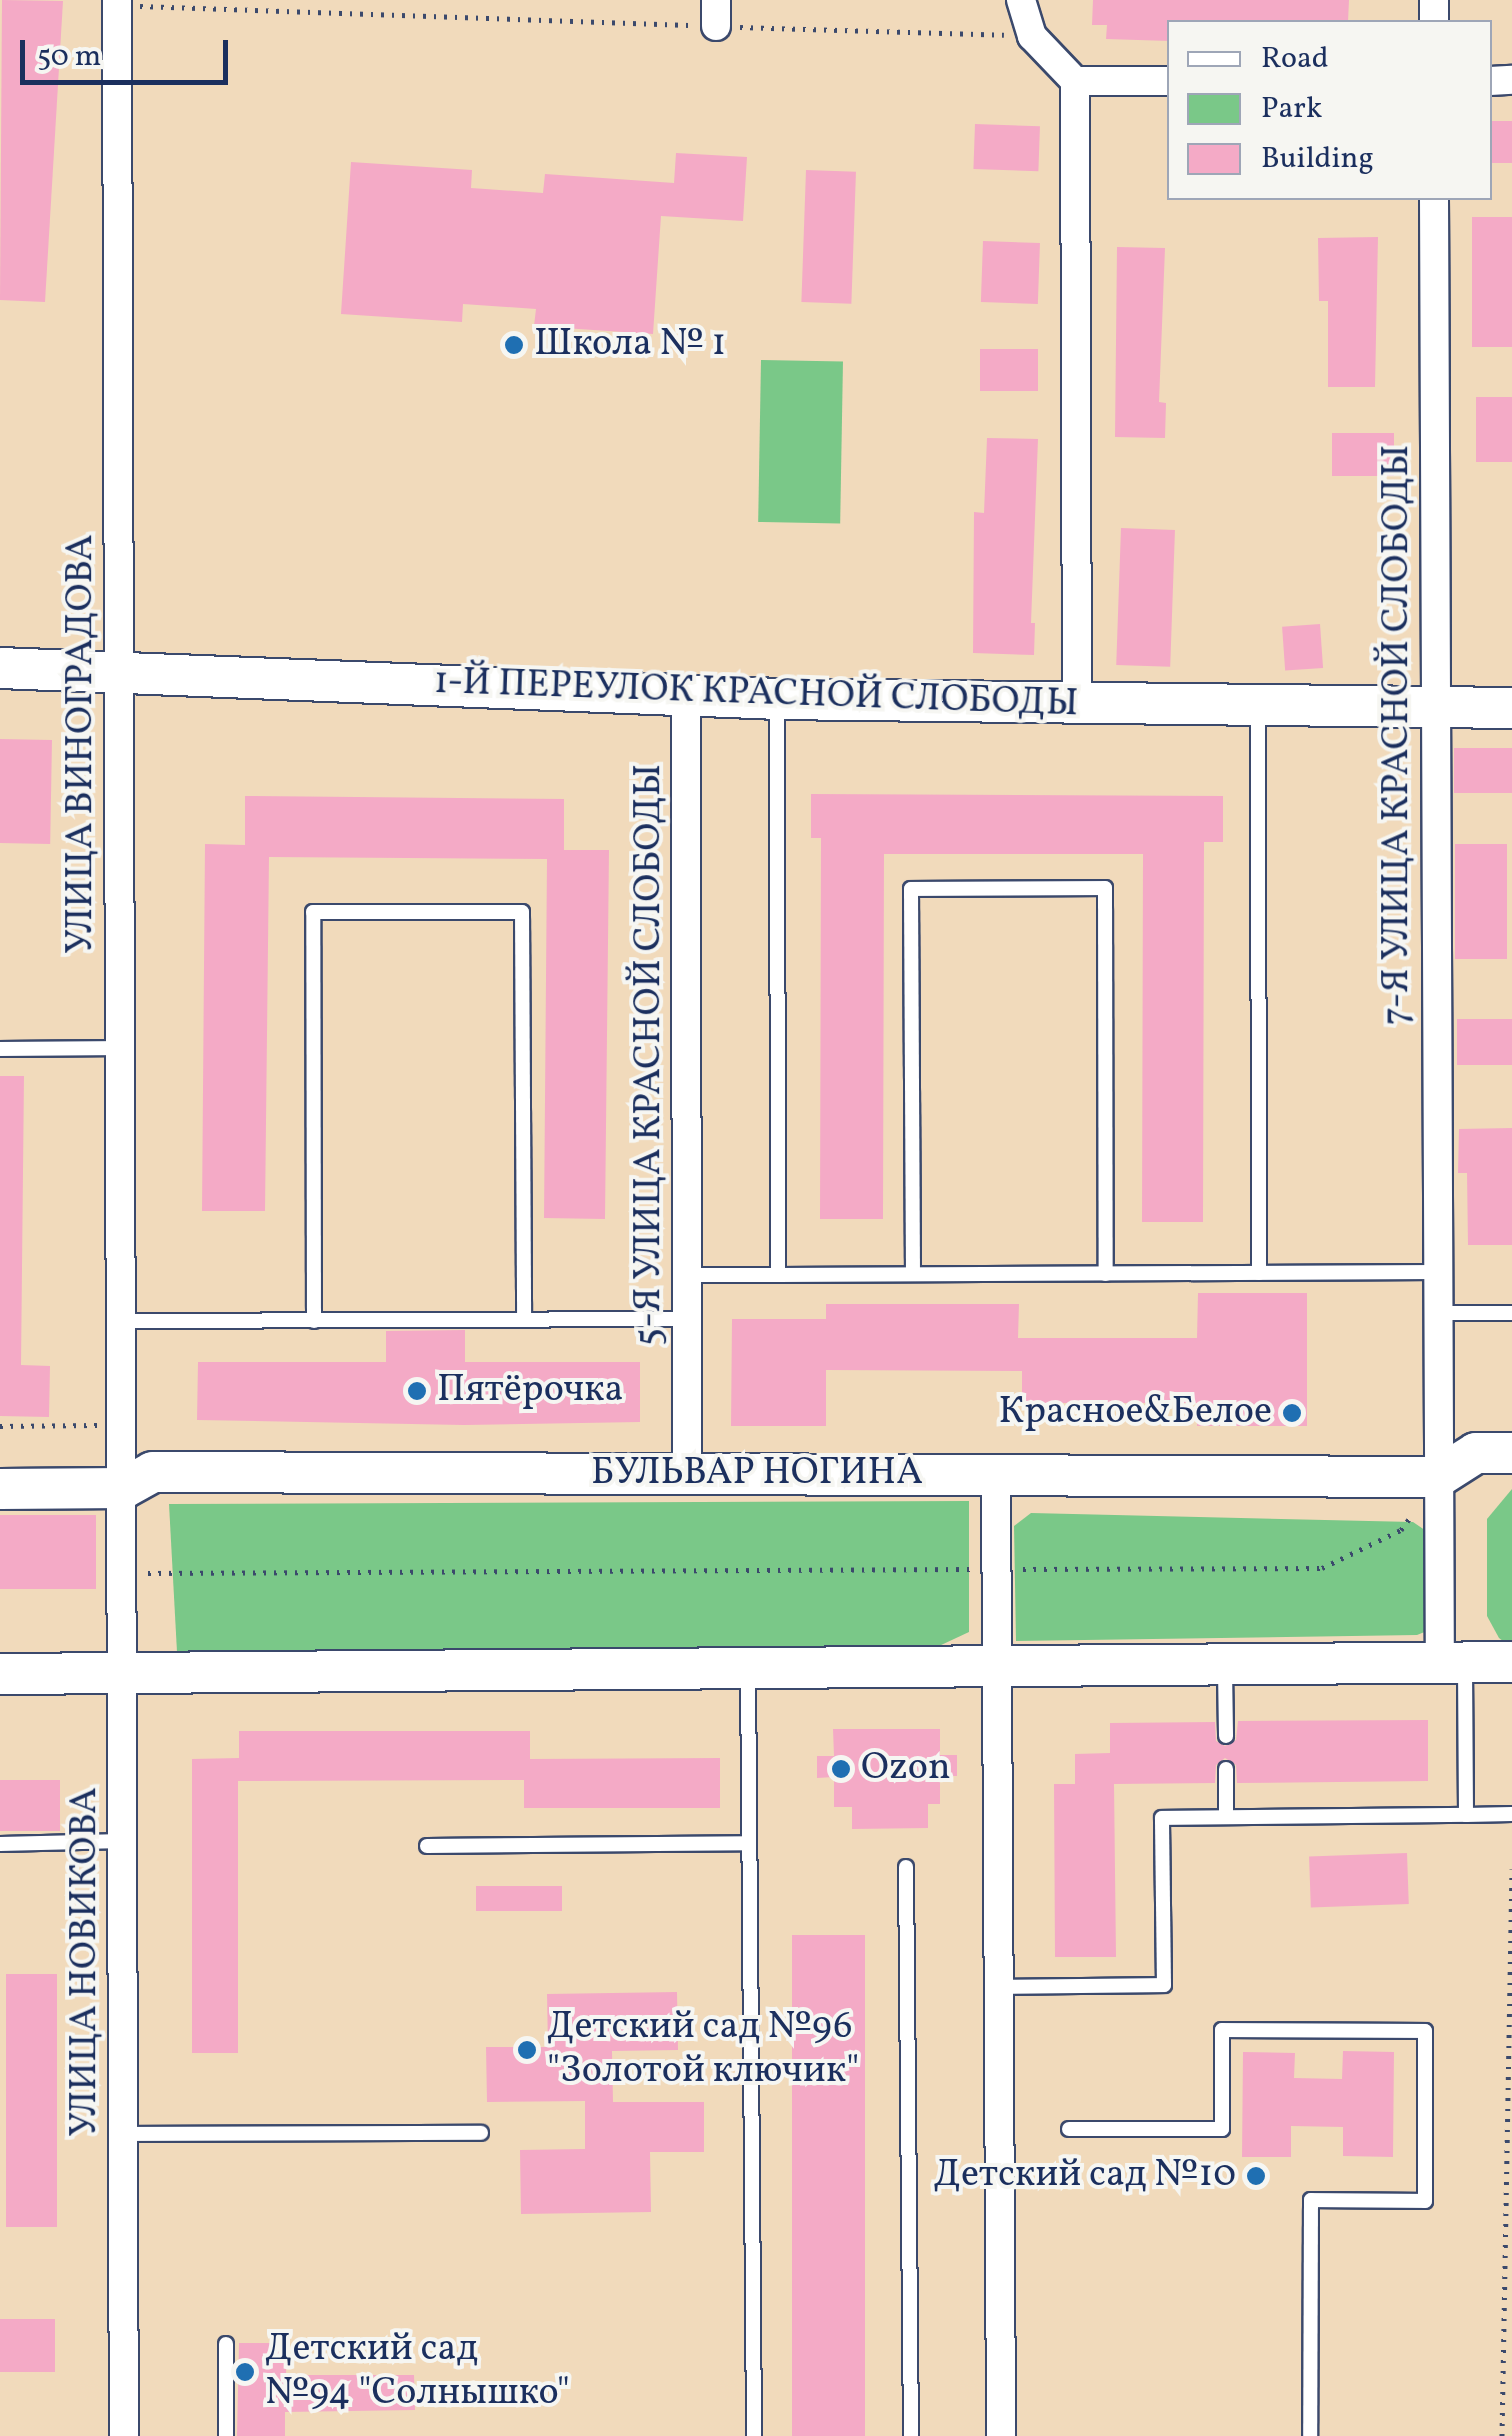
<!DOCTYPE html>
<html>
<head>
<meta charset="utf-8">
<style>
	body { margin:0 }
	#map { position:relative; width:1512px; height:2436px; overflow:hidden; background:#f1dabb; font-family:Vollkorn,serif }
	div>[style] { position:absolute }
	[style*='--x'] { left:calc(var(--x)*1px); top:calc(var(--y)*1px); width:calc(var(--w)*1px); rotate:calc(var(--a)*1deg) }
	.green>* { inset:0; background:#7ac888; transform-origin:0 0 }
	.building>* { inset:0; background:#f4aac6; transform-origin:0 0 }
	.path>* { height:5px; margin-top:-2.5px; transform-origin:0; background:repeating-linear-gradient(90deg,#3b496c 0 2.5px,transparent 0 10.5px) }
	.roads { filter:drop-shadow(2px 0 #3b496c) drop-shadow(-2px 0 #3b496c) drop-shadow(0 2px #3b496c) drop-shadow(0 -2px #3b496c) }
	.lane>* { height:14px; margin:-7px; padding:0 7px; transform-origin:7px; border-radius:7px; background:#fff }
	.street>* { height:28px; margin:-14px; padding:0 14px; transform-origin:14px; border-radius:14px; background:#fff }
	.secondary>* { height:40px; margin:-20px; padding:0 20px; transform-origin:20px; border-radius:20px; background:#fff }
	.dots>* { width:28px; height:28px; translate:-50% -50%; box-sizing:border-box; border:5px solid #f6f6f2; border-radius:50% }
	span { translate:-50% -50%; white-space:nowrap; text-align:center; line-height:1.15; -webkit-text-stroke:8px #f6f6f2; paint-order:stroke }
	.poi-label { font-size:38px; color:#1b2f5e }
	.left { translate:0 -50%; text-align:left }
	.right { translate:-100% -50%; text-align:right }
	.street-label { font-size:38px; color:#1b2f5e }
	.legend { position:absolute; left:1167px; top:20px; width:325px; height:180px; box-sizing:border-box; background:#f6f6f2; border:2px solid #9ea6b7; margin:0; padding:12px 18px; list-style:none; font-size:30px; color:#1b2f5e }
	.legend li { display:flex; align-items:center; gap:20px; height:50px }
	.legend b { width:50px; border:2px solid #9ea6b7 }
	.scale { position:absolute; left:20px; top:40px; width:208px; height:45px; box-sizing:border-box; border:5px solid #1b2f5e; border-top:0; padding-left:12px; font-size:30px; line-height:35px; white-space:nowrap; color:#1b2f5e; -webkit-text-stroke:8px #f6f6f2; paint-order:stroke }
</style>
</head>
<body>
<div id="map">
	<div class="green">
		<i style="left:761px;top:360px;width:82px;height:162px;rotate:1deg"></i>
		<i style="clip-path:polygon(1512px 1489px,1512px 1648px,1499px 1638px,1487px 1616px,1487px 1519px)"></i>
		<i style="clip-path:polygon(969px 1501px,969px 1632px,939px 1646px,177px 1652px,169px 1504px)"></i>
		<i style="clip-path:polygon(1031px 1513px,1413px 1522px,1441px 1541px,1437px 1627px,1417px 1635px,1016px 1641px,1014px 1526px)"></i>
	</div>
	<div class="building">
		<i style="clip-path:polygon(2px 0,63px 1px,45px 302px,0 300px)"></i>
		<i style="clip-path:polygon(1093px 0,1349px 0,1348px 22px,1170px 22px,1170px 41px,1106px 39px,1107px 25px,1092px 25px)"></i>
		<i style="left:1512px;top:121px;width:42px;height:22px;rotate:90deg"></i>
		<i style="left:975px;top:124px;width:65px;height:45px;rotate:2deg"></i>
		<i style="clip-path:polygon(676px 153px,747px 157px,743px 221px,661px 216px,653px 334px,534px 326px,536px 309px,463px 304px,462px 322px,341px 314px,351px 162px,472px 170px,471px 188px,543px 193px,545px 174px,674px 183px)"></i>
		<i style="left:806px;top:170px;width:50px;height:132px;rotate:2deg"></i>
		<i style="left:1512px;top:217px;width:130px;height:40px;rotate:90deg"></i>
		<i style="clip-path:polygon(1378px 237px,1375px 387px,1328px 387px,1328px 301px,1319px 301px,1318px 238px)"></i>
		<i style="left:983px;top:241px;width:57px;height:61px;rotate:2deg"></i>
		<i style="clip-path:polygon(1117px 247px,1165px 248px,1159px 402px,1166px 403px,1165px 438px,1115px 437px)"></i>
		<i style="left:980px;top:349px;width:58px;height:42px"></i>
		<i style="left:1512px;top:397px;width:65px;height:36px;rotate:90deg"></i>
		<i style="left:1394px;top:433px;width:43px;height:62px;rotate:90deg"></i>
		<i style="clip-path:polygon(987px 438px,1038px 439px,1031px 623px,1035px 623px,1034px 655px,973px 653px,974px 512px,984px 513px)"></i>
		<i style="left:1121px;top:528px;width:54px;height:137px;rotate:2deg"></i>
		<i style="left:1320px;top:624px;width:44px;height:38px;rotate:86deg"></i>
		<i style="left:0;top:739px;width:52px;height:104px;rotate:1deg"></i>
		<i style="left:1512px;top:748px;width:45px;height:58px;rotate:90deg"></i>
		<i style="clip-path:polygon(811px 794px,1223px 796px,1223px 842px,1204px 842px,1203px 1222px,1142px 1222px,1143px 854px,884px 854px,883px 1219px,820px 1219px,821px 838px,811px 838px)"></i>
		<i style="clip-path:polygon(245px 796px,564px 799px,564px 850px,609px 850px,605px 1219px,544px 1218px,547px 859px,269px 857px,265px 1211px,202px 1211px,205px 844px,245px 845px)"></i>
		<i style="left:1455px;top:844px;width:52px;height:115px"></i>
		<i style="left:1457px;top:1019px;width:55px;height:46px"></i>
		<i style="clip-path:polygon(0 1076px,24px 1076px,21px 1365px,50px 1366px,49px 1417px,0 1416px)"></i>
		<i style="clip-path:polygon(1512px 1128px,1512px 1245px,1468px 1245px,1467px 1173px,1458px 1173px,1459px 1129px)"></i>
		<i style="clip-path:polygon(1198px 1293px,1307px 1293px,1307px 1426px,1197px 1426px,1197px 1403px,1022px 1403px,1022px 1371px,826px 1370px,826px 1426px,731px 1426px,732px 1319px,826px 1319px,826px 1304px,1019px 1304px,1018px 1338px,1197px 1338px)"></i>
		<i style="clip-path:polygon(465px 1330px,465px 1362px,640px 1362px,640px 1422px,464px 1425px,197px 1420px,198px 1362px,386px 1362px,386px 1331px)"></i>
		<i style="left:96px;top:1515px;width:74px;height:96px;rotate:90deg"></i>
		<i style="clip-path:polygon(1428px 1720px,1428px 1781px,1237px 1783px,1236px 1765px,1225px 1758px,1216px 1765px,1215px 1783px,1114px 1784px,1116px 1957px,1055px 1957px,1054px 1784px,1075px 1784px,1075px 1754px,1110px 1753px,1110px 1723px,1215px 1722px,1216px 1741px,1225px 1746px,1236px 1740px,1238px 1721px)"></i>
		<i style="clip-path:polygon(833px 1729px,940px 1729px,940px 1755px,957px 1755px,957px 1776px,940px 1776px,940px 1804px,928px 1804px,928px 1828px,852px 1829px,852px 1807px,834px 1807px,834px 1777px,817px 1778px,817px 1756px,834px 1756px)"></i>
		<i style="clip-path:polygon(239px 1731px,530px 1731px,530px 1759px,720px 1758px,720px 1808px,524px 1808px,524px 1780px,238px 1781px,238px 2053px,192px 2053px,192px 1759px,239px 1758px)"></i>
		<i style="left:0;top:1780px;width:60px;height:51px"></i>
		<i style="left:1407px;top:1853px;width:51px;height:98px;rotate:88deg"></i>
		<i style="left:562px;top:1886px;width:25px;height:86px;rotate:90deg"></i>
		<i style="left:792px;top:1935px;width:73px;height:501px"></i>
		<i style="left:6px;top:1974px;width:51px;height:253px"></i>
		<i style="clip-path:polygon(677px 1992px,678px 2050px,612px 2051px,613px 2102px,704px 2102px,704px 2152px,650px 2152px,651px 2212px,521px 2214px,520px 2150px,585px 2149px,585px 2101px,487px 2102px,486px 2047px,548px 2047px,547px 1994px)"></i>
		<i style="clip-path:polygon(1343px 2051px,1394px 2052px,1393px 2157px,1343px 2156px,1343px 2127px,1291px 2126px,1291px 2157px,1242px 2157px,1243px 2052px,1295px 2053px,1294px 2078px,1342px 2079px)"></i>
		<i style="left:0;top:2319px;width:55px;height:53px"></i>
		<i style="clip-path:polygon(239px 2343px,287px 2343px,286px 2375px,414px 2375px,415px 2410px,285px 2412px,285px 2436px,237px 2436px)"></i>
	</div>
	<div class="path">
		<i style="--x:140;--y:6;--w:549;--a:1.98"></i>
		<i style="--x:740;--y:27;--w:264;--a:1.7"></i>
		<i style="--x:0;--y:1426;--w:97;--a:-0.6"></i>
		<i style="--x:1023;--y:1569;--w:299;--a:-0.2"></i>
		<i style="--x:1322;--y:1568;--w:88;--a:-25.7"></i>
		<i style="--x:1401;--y:1530;--w:17;--a:-54"></i>
		<i style="--x:148;--y:1573;--w:824;--a:-0.28"></i>
		<i style="--x:1502;--y:2436;--w:567;--a:-88.99"></i>
	</div>
	<div class="roads">
		<div class="lane">
			<i style="--x:777;--y:704;--w:571;--a:89.9"></i>
			<i style="--x:778;--y:1275;--w:659;--a:-0.26"></i>
			<i style="--x:1258;--y:709;--w:564;--a:89.9"></i>
			<i style="--x:0;--y:1049;--w:120;--a:-0.5"></i>
			<i style="--x:913;--y:1274;--w:385;--a:-90.3"></i>
			<i style="--x:911;--y:889;--w:194;--a:-0.3"></i>
			<i style="--x:1105;--y:888;--w:386;--a:89.9"></i>
			<i style="--x:687;--y:1275;--w:91;--a:0"></i>
			<i style="--x:1438;--y:1313;--w:74;--a:0"></i>
			<i style="--x:121;--y:1321;--w:567;--a:-0.2"></i>
			<i style="--x:314;--y:1321;--w:409;--a:-90.1"></i>
			<i style="--x:313;--y:912;--w:209;--a:0"></i>
			<i style="--x:522;--y:912;--w:408;--a:89.7"></i>
			<i style="--x:1465;--y:1668;--w:147;--a:89.6"></i>
			<i style="--x:1466;--y:1815;--w:46;--a:-1.2"></i>
			<i style="--x:748;--y:1669;--w:767;--a:89.55"></i>
			<i style="--x:1225;--y:1670;--w:66;--a:89.1"></i>
			<i style="--x:1226;--y:1769;--w:48;--a:90"></i>
			<i style="--x:0;--y:1844;--w:123;--a:-1.4"></i>
			<i style="--x:427;--y:1846;--w:322;--a:-0.5"></i>
			<i style="--x:906;--y:1867;--w:569;--a:89.5"></i>
			<i style="--x:998;--y:1987;--w:166;--a:-0.7"></i>
			<i style="--x:1164;--y:1985;--w:167;--a:-90.7"></i>
			<i style="--x:1162;--y:1818;--w:304;--a:-0.6"></i>
			<i style="--x:1069;--y:2129;--w:153;--a:0"></i>
			<i style="--x:1222;--y:2129;--w:99;--a:-90"></i>
			<i style="--x:1222;--y:2030;--w:203;--a:0.3"></i>
			<i style="--x:1425;--y:2031;--w:170;--a:90"></i>
			<i style="--x:1425;--y:2201;--w:114;--a:-179.5"></i>
			<i style="--x:1311;--y:2200;--w:236;--a:90.2"></i>
			<i style="--x:124;--y:2134;--w:357;--a:-0.2"></i>
			<i style="--x:226;--y:2344;--w:92;--a:90"></i>
		</div>
		<div class="street">
			<i style="--x:117;--y:0;--w:2436;--a:89.84"></i>
			<i style="--x:716;--y:0;--w:26;--a:90"></i>
			<i style="--x:1021;--y:0;--w:38;--a:73"></i>
			<i style="--x:1032;--y:36;--w:62;--a:46.3"></i>
			<i style="--x:1075;--y:81;--w:623;--a:89.82"></i>
			<i style="--x:1434;--y:0;--w:22;--a:90"></i>
			<i style="--x:1075;--y:81;--w:95;--a:0"></i>
			<i style="--x:1490;--y:81;--w:22;--a:-3"></i>
			<i style="--x:1434;--y:198;--w:1465;--a:89.77"></i>
			<i style="--x:686;--y:696;--w:778;--a:89.93"></i>
			<i style="--x:996;--y:1475;--w:961;--a:89.7"></i>
		</div>
		<div class="secondary">
			<i style="--x:0;--y:668;--w:778;--a:2.28"></i>
			<i style="--x:777;--y:699;--w:735;--a:0.7"></i>
			<i style="--x:0;--y:1489;--w:124;--a:-0.5"></i>
			<i style="--x:124;--y:1488;--w:33;--a:-29"></i>
			<i style="--x:153;--y:1472;--w:1285;--a:0.22"></i>
			<i style="--x:1438;--y:1477;--w:45;--a:-32.3"></i>
			<i style="--x:1476;--y:1453;--w:36;--a:0"></i>
			<i style="--x:0;--y:1674;--w:1512;--a:-0.45"></i>
		</div>
	</div>
	<div class="dots">
		<i style="left:514px;top:345px;background:#1f6fb2"></i>
		<i style="left:417px;top:1391px;background:#1f6fb2"></i>
		<i style="left:1292px;top:1413px;background:#1f6fb2"></i>
		<i style="left:841px;top:1769px;background:#1f6fb2"></i>
		<i style="left:527px;top:2050px;background:#1f6fb2"></i>
		<i style="left:1256px;top:2176px;background:#1f6fb2"></i>
		<i style="left:245px;top:2372px;background:#1f6fb2"></i>
	</div>
	<div class="poi-label">
		<span class="left" style="left:534px;top:345px">Школа № 1</span>
		<span class="left" style="left:437px;top:1391px">Пятёрочка</span>
		<span class="right" style="left:1272px;top:1413px">Красное&amp;Белое</span>
		<span class="left" style="left:861px;top:1769px">Ozon</span>
		<span class="left" style="left:547px;top:2050px">Детский сад №96<br>"Золотой ключик"</span>
		<span class="right" style="left:1236px;top:2176px">Детский сад №10</span>
		<span class="left" style="left:265px;top:2372px">Детский сад<br>№94 "Солнышко"</span>
	</div>
	<div class="street-label">
		<span style="left:756px;top:694px;rotate:2deg">1-Й ПЕРЕУЛОК КРАСНОЙ СЛОБОДЫ</span>
		<span style="left:1398px;top:735px;rotate:-90deg">7-Я УЛИЦА КРАСНОЙ СЛОБОДЫ</span>
		<span style="left:82px;top:744px;rotate:-90deg">УЛИЦА ВИНОГРАДОВА</span>
		<span style="left:650px;top:1055px;rotate:-90deg">5-Я УЛИЦА КРАСНОЙ СЛОБОДЫ</span>
		<span style="left:757px;top:1474px">БУЛЬВАР НОГИНА</span>
		<span style="left:86px;top:1962px;rotate:-90deg">УЛИЦА НОВИКОВА</span>
	</div>
	<ul class="legend">
	<li><b style="height:12px;background:#fff"></b>Road</li>
	<li><b style="height:28px;background:#7ac888"></b>Park</li>
	<li><b style="height:28px;background:#f4aac6"></b>Building</li>
	</ul>
	<div class="scale">50 m</div>
</div>
</body>
</html>
